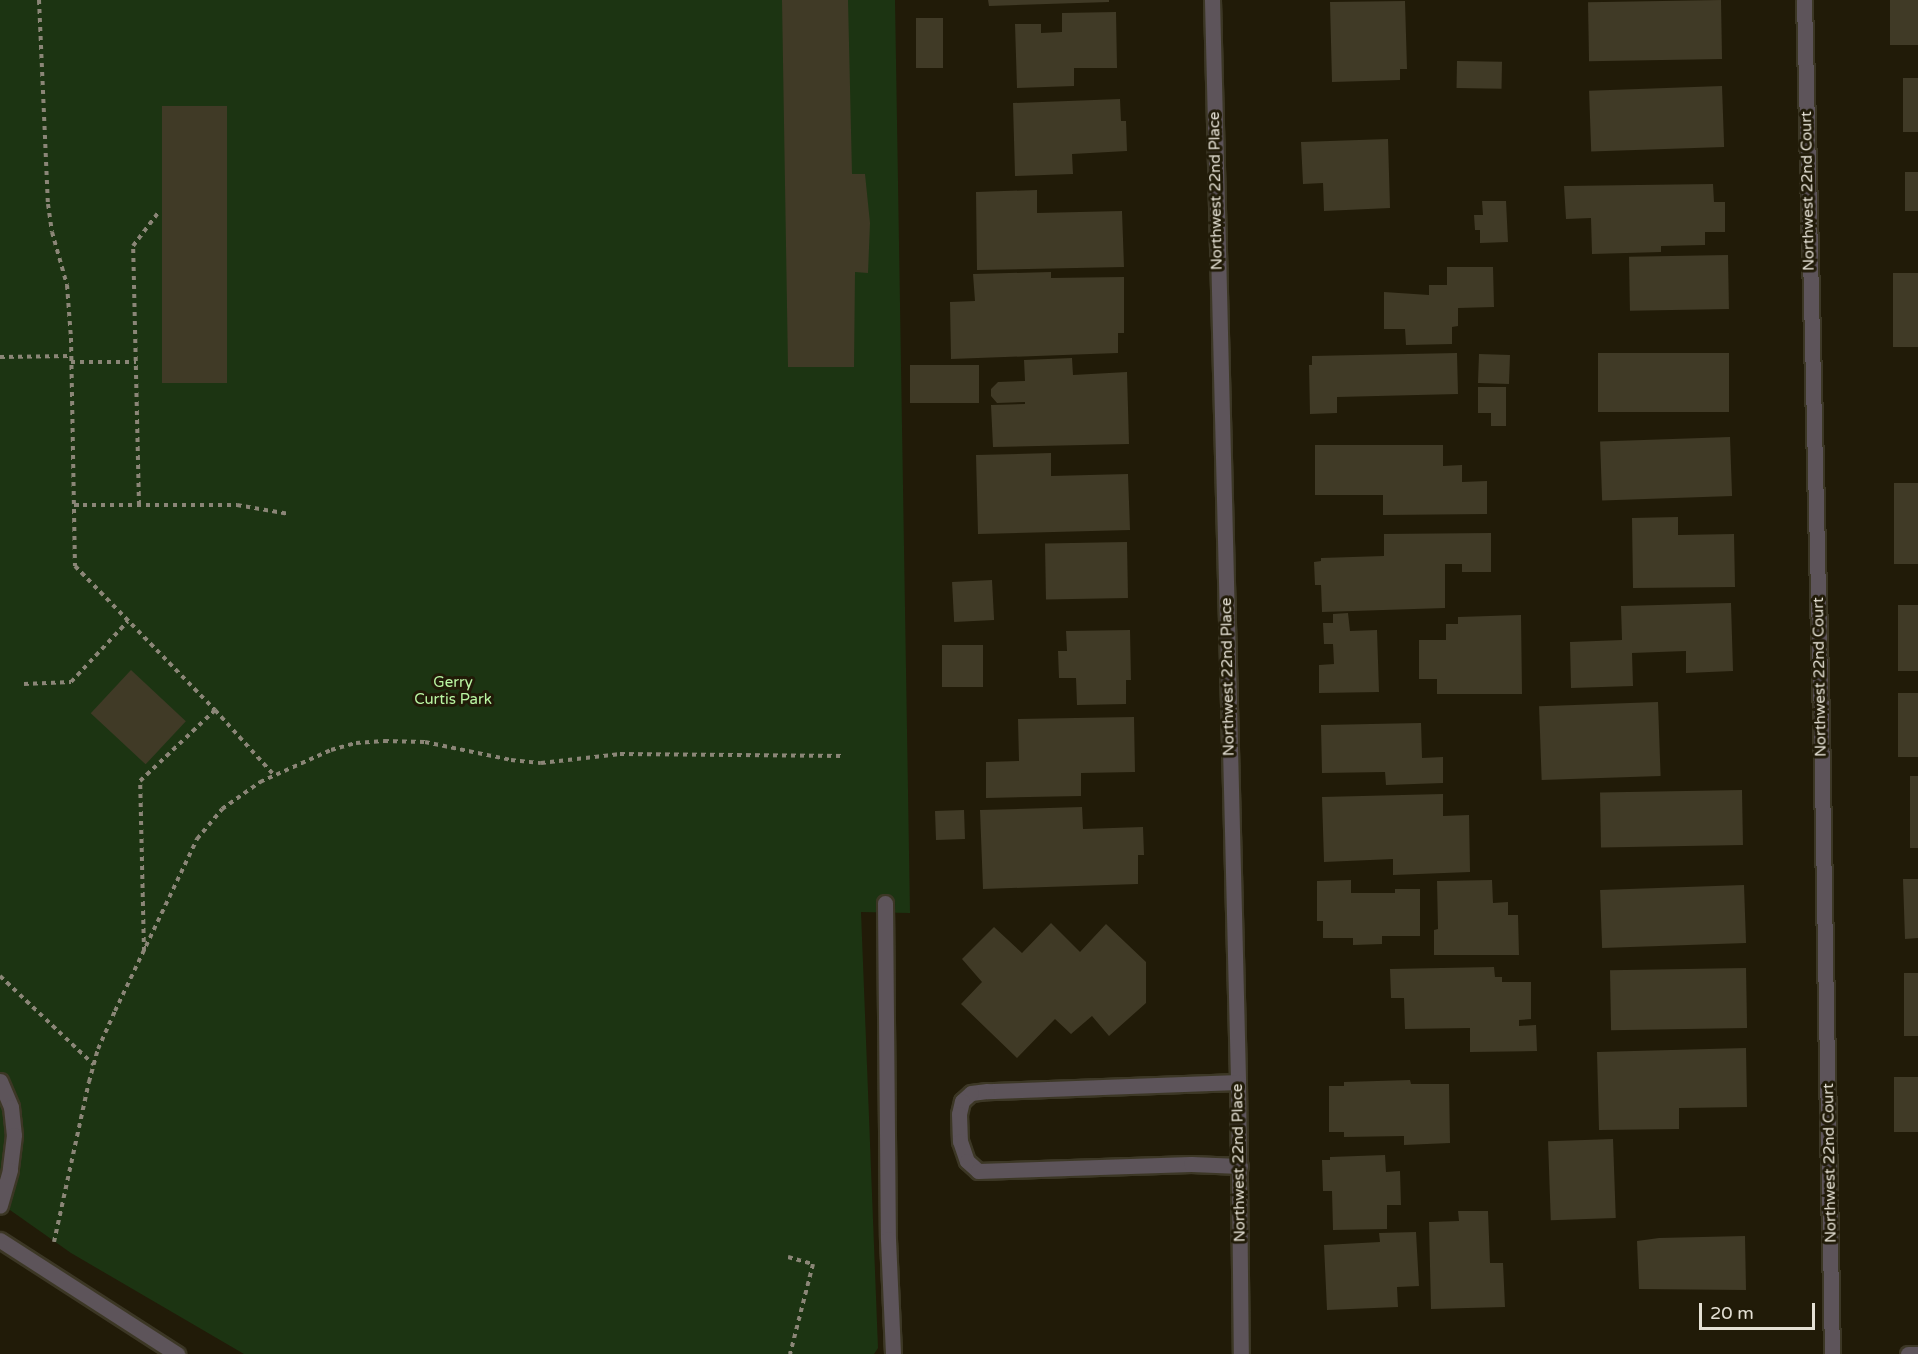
<!DOCTYPE html>
<html>
<head>
<meta charset="utf-8">
<style>
	body { margin:0 }
	#map { position:relative; width:1918px; height:1354px; overflow:hidden; background:#211b08; font-family:"Varela Round",sans-serif }
	div>[style] { position:absolute }
	[style*='--x'] { left:calc(var(--x)*1px); top:calc(var(--y)*1px); width:calc(var(--w)*1px); rotate:calc(var(--a)*1deg) }
	.green>* { inset:0; background:#1c3412 }
	.building>* { inset:0; background:#403a26; transform-origin:0 0 }
	.path>* { height:4px; margin-top:-2px; transform-origin:0; background:repeating-linear-gradient(90deg,#8b8677 0 4.5px,transparent 0 9px) }
	.roads { filter:drop-shadow(2px 0 #3c3725) drop-shadow(-2px 0 #3c3725) drop-shadow(0 2px #3c3725) drop-shadow(0 -2px #3c3725) }
	.minor>* { height:15px; margin:-7.5px; padding:0 7.5px; transform-origin:7.5px; border-radius:7.5px; background:#5d545a }
	span { translate:-50% -50%; white-space:nowrap; text-align:center; line-height:1.15; -webkit-text-stroke:6px #211b08; paint-order:stroke }
	.street-label { font-size:15px; color:#e4e0d4 }
	.park-label { font-size:15px; color:#baf6a3 }
	.scale { position:absolute; left:1699px; top:1303px; width:116px; height:27px; box-sizing:border-box; border:3px solid #e4e0d4; border-top:0; padding-left:8px; font-size:18px; line-height:21px; white-space:nowrap; color:#e4e0d4; -webkit-text-stroke:4px #211b08; paint-order:stroke }
</style>
</head>
<body>
<div id="map">
	<div class="green">
		<i style="clip-path:polygon(0 0,895px 0,910px 913px,861px 912px,878px 1348px,874px 1354px,244px 1354px,71px 1253px,0 1203px)"></i>
	</div>
	<div class="building">
		<i style="clip-path:polygon(782px 0,848px 0,852px 174px,865px 174px,870px 223px,868px 273px,855px 272px,854px 367px,788px 367px)"></i>
		<i style="clip-path:polygon(988px 0,1109px 0,1109px 2px,989px 6px)"></i>
		<i style="left:1721px;top:0;width:59px;height:133px;rotate:89deg"></i>
		<i style="left:1890px;top:0;width:28px;height:45px"></i>
		<i style="clip-path:polygon(1405px 1px,1407px 69px,1400px 69px,1400px 80px,1332px 82px,1330px 2px)"></i>
		<i style="clip-path:polygon(1116px 12px,1117px 68px,1074px 68px,1074px 86px,1017px 88px,1015px 24px,1041px 24px,1041px 33px,1062px 32px,1062px 13px)"></i>
		<i style="left:916px;top:18px;width:27px;height:50px"></i>
		<i style="left:1457px;top:61px;width:45px;height:27px;rotate:1deg"></i>
		<i style="left:1918px;top:78px;width:54px;height:15px;rotate:90deg"></i>
		<i style="left:1722px;top:86px;width:61px;height:133px;rotate:88deg"></i>
		<i style="clip-path:polygon(1120px 99px,1121px 121px,1126px 121px,1127px 151px,1072px 154px,1073px 174px,1015px 176px,1013px 103px)"></i>
		<i style="left:162px;top:106px;width:65px;height:277px"></i>
		<i style="clip-path:polygon(1388px 139px,1390px 208px,1324px 211px,1323px 183px,1303px 184px,1301px 142px)"></i>
		<i style="left:1905px;top:172px;width:13px;height:39px"></i>
		<i style="clip-path:polygon(1713px 184px,1714px 202px,1725px 202px,1725px 232px,1705px 232px,1705px 245px,1661px 246px,1661px 252px,1592px 254px,1591px 218px,1566px 219px,1564px 186px)"></i>
		<i style="clip-path:polygon(1037px 190px,1037px 213px,1122px 211px,1124px 267px,977px 270px,976px 192px)"></i>
		<i style="clip-path:polygon(1482px 201px,1506px 201px,1508px 242px,1480px 243px,1480px 230px,1475px 230px,1474px 215px,1483px 215px)"></i>
		<i style="left:1728px;top:255px;width:54px;height:99px;rotate:89deg"></i>
		<i style="clip-path:polygon(1447px 267px,1493px 267px,1494px 307px,1458px 308px,1458px 326px,1452px 327px,1452px 344px,1406px 345px,1405px 329px,1384px 329px,1384px 292px,1429px 295px,1429px 285px,1447px 285px)"></i>
		<i style="clip-path:polygon(1051px 272px,1051px 278px,1124px 277px,1124px 333px,1118px 333px,1118px 353px,951px 359px,950px 302px,975px 301px,973px 274px)"></i>
		<i style="left:1893px;top:273px;width:25px;height:74px"></i>
		<i style="clip-path:polygon(1457px 353px,1458px 394px,1337px 397px,1337px 413px,1310px 414px,1309px 365px,1312px 365px,1312px 356px)"></i>
		<i style="left:1729px;top:353px;width:59px;height:131px;rotate:90deg"></i>
		<i style="left:1479px;top:354px;width:31px;height:29px;rotate:2deg"></i>
		<i style="clip-path:polygon(1072px 358px,1073px 375px,1127px 372px,1129px 444px,993px 447px,991px 405px,1025px 404px,1025px 402px,997px 403px,991px 396px,991px 389px,998px 382px,1025px 381px,1024px 360px)"></i>
		<i style="left:979px;top:365px;width:38px;height:69px;rotate:90deg"></i>
		<i style="clip-path:polygon(1478px 387px,1506px 387px,1506px 426px,1491px 426px,1491px 413px,1478px 413px)"></i>
		<i style="left:1730px;top:437px;width:59px;height:130px;rotate:88deg"></i>
		<i style="clip-path:polygon(1315px 445px,1443px 445px,1443px 466px,1462px 465px,1462px 482px,1487px 481px,1487px 514px,1383px 515px,1383px 495px,1315px 495px)"></i>
		<i style="clip-path:polygon(1051px 453px,1051px 476px,1128px 474px,1130px 530px,978px 534px,976px 455px)"></i>
		<i style="left:1894px;top:483px;width:24px;height:81px"></i>
		<i style="clip-path:polygon(1678px 517px,1678px 535px,1734px 534px,1735px 587px,1633px 588px,1632px 518px)"></i>
		<i style="clip-path:polygon(1491px 533px,1491px 572px,1462px 572px,1462px 564px,1445px 564px,1445px 608px,1322px 612px,1321px 585px,1315px 585px,1314px 562px,1321px 561px,1321px 558px,1384px 556px,1384px 534px)"></i>
		<i style="left:1127px;top:542px;width:56px;height:82px;rotate:89deg"></i>
		<i style="left:992px;top:580px;width:40px;height:40px;rotate:87deg"></i>
		<i style="clip-path:polygon(1731px 603px,1733px 671px,1686px 673px,1686px 651px,1632px 653px,1633px 686px,1571px 688px,1570px 642px,1622px 640px,1621px 606px)"></i>
		<i style="left:1898px;top:605px;width:20px;height:66px"></i>
		<i style="clip-path:polygon(1348px 613px,1350px 631px,1377px 630px,1379px 692px,1319px 693px,1319px 665px,1334px 664px,1333px 644px,1324px 644px,1323px 623px,1333px 623px,1333px 614px)"></i>
		<i style="clip-path:polygon(1521px 615px,1522px 694px,1437px 694px,1437px 679px,1419px 679px,1419px 640px,1446px 640px,1446px 624px,1458px 624px,1458px 617px)"></i>
		<i style="clip-path:polygon(1130px 630px,1131px 680px,1126px 680px,1126px 704px,1077px 705px,1076px 678px,1059px 678px,1058px 651px,1067px 651px,1066px 631px)"></i>
		<i style="left:942px;top:645px;width:41px;height:42px"></i>
		<i style="left:131px;top:670px;width:75px;height:59px;rotate:43deg"></i>
		<i style="left:1898px;top:693px;width:20px;height:64px"></i>
		<i style="left:1658px;top:702px;width:74px;height:119px;rotate:88deg"></i>
		<i style="clip-path:polygon(1134px 717px,1135px 772px,1081px 773px,1081px 796px,986px 798px,986px 762px,1019px 761px,1018px 719px)"></i>
		<i style="clip-path:polygon(1421px 723px,1422px 758px,1443px 757px,1443px 783px,1386px 785px,1385px 772px,1322px 773px,1321px 725px)"></i>
		<i style="left:1910px;top:776px;width:8px;height:72px"></i>
		<i style="left:1742px;top:790px;width:55px;height:142px;rotate:89deg"></i>
		<i style="clip-path:polygon(1443px 794px,1443px 816px,1469px 815px,1470px 872px,1393px 875px,1393px 859px,1324px 862px,1322px 797px)"></i>
		<i style="clip-path:polygon(1082px 807px,1083px 829px,1143px 827px,1144px 855px,1138px 855px,1138px 884px,983px 889px,980px 810px)"></i>
		<i style="left:964px;top:810px;width:29px;height:29px;rotate:88deg"></i>
		<i style="clip-path:polygon(1903px 879px,1918px 879px,1918px 938px,1905px 939px)"></i>
		<i style="clip-path:polygon(1351px 880px,1351px 893px,1395px 893px,1395px 889px,1420px 889px,1420px 936px,1382px 936px,1382px 944px,1353px 945px,1353px 938px,1323px 938px,1323px 921px,1317px 921px,1317px 881px)"></i>
		<i style="clip-path:polygon(1492px 880px,1493px 903px,1508px 902px,1508px 915px,1518px 915px,1519px 955px,1434px 955px,1434px 930px,1438px 929px,1437px 881px)"></i>
		<i style="left:1744px;top:885px;width:58px;height:144px;rotate:88deg"></i>
		<i style="clip-path:polygon(1051px 923px,1080px 952px,1106px 924px,1146px 962px,1146px 1003px,1109px 1036px,1092px 1016px,1071px 1034px,1055px 1019px,1017px 1058px,961px 1004px,982px 982px,962px 959px,994px 927px,1022px 953px)"></i>
		<i style="clip-path:polygon(1494px 967px,1495px 977px,1502px 977px,1502px 982px,1531px 982px,1531px 1019px,1519px 1020px,1519px 1026px,1536px 1025px,1537px 1051px,1470px 1052px,1470px 1028px,1405px 1029px,1404px 998px,1391px 998px,1390px 969px)"></i>
		<i style="left:1746px;top:968px;width:60px;height:136px;rotate:89deg"></i>
		<i style="left:1904px;top:973px;width:14px;height:63px"></i>
		<i style="clip-path:polygon(1746px 1048px,1747px 1107px,1679px 1108px,1679px 1129px,1599px 1130px,1597px 1052px)"></i>
		<i style="left:1894px;top:1077px;width:24px;height:55px"></i>
		<i style="clip-path:polygon(1410px 1080px,1411px 1084px,1449px 1084px,1450px 1143px,1404px 1145px,1404px 1136px,1344px 1137px,1344px 1132px,1329px 1132px,1329px 1086px,1344px 1086px,1344px 1082px)"></i>
		<i style="left:1613px;top:1139px;width:79px;height:65px;rotate:88deg"></i>
		<i style="clip-path:polygon(1385px 1155px,1386px 1172px,1400px 1171px,1401px 1205px,1387px 1205px,1387px 1229px,1333px 1230px,1332px 1191px,1323px 1191px,1322px 1160px,1330px 1160px,1330px 1157px)"></i>
		<i style="clip-path:polygon(1458px 1211px,1488px 1211px,1490px 1263px,1503px 1263px,1505px 1307px,1431px 1309px,1429px 1222px,1459px 1221px)"></i>
		<i style="clip-path:polygon(1416px 1232px,1419px 1286px,1397px 1287px,1398px 1307px,1327px 1310px,1324px 1245px,1380px 1242px,1379px 1233px)"></i>
		<i style="clip-path:polygon(1745px 1236px,1746px 1290px,1639px 1289px,1637px 1241px,1659px 1238px)"></i>
	</div>
	<div class="path">
		<i style="--x:39;--y:0;--w:204;--a:87.5"></i>
		<i style="--x:48;--y:204;--w:28;--a:82"></i>
		<i style="--x:52;--y:232;--w:55;--a:74.2"></i>
		<i style="--x:67;--y:285;--w:53;--a:85.7"></i>
		<i style="--x:71;--y:338;--w:228;--a:89"></i>
		<i style="--x:75;--y:566;--w:201;--a:45.8"></i>
		<i style="--x:0;--y:357;--w:71;--a:-0.8"></i>
		<i style="--x:71;--y:362;--w:65;--a:0"></i>
		<i style="--x:74;--y:505;--w:163;--a:0"></i>
		<i style="--x:237;--y:505;--w:53;--a:9.8"></i>
		<i style="--x:139;--y:505;--w:259;--a:-91.3"></i>
		<i style="--x:133;--y:246;--w:41;--a:-52.9"></i>
		<i style="--x:24;--y:684;--w:47;--a:-2.4"></i>
		<i style="--x:71;--y:682;--w:83;--a:-46.9"></i>
		<i style="--x:144;--y:951;--w:170;--a:-91.3"></i>
		<i style="--x:140;--y:781;--w:103;--a:-43.4"></i>
		<i style="--x:215;--y:710;--w:88;--a:47.8"></i>
		<i style="--x:0;--y:976;--w:129;--a:43.4"></i>
		<i style="--x:54;--y:1242;--w:164;--a:-77.7"></i>
		<i style="--x:89;--y:1082;--w:34;--a:-75"></i>
		<i style="--x:98;--y:1049;--w:42;--a:-65.9"></i>
		<i style="--x:115;--y:1011;--w:191;--a:-64.5"></i>
		<i style="--x:197;--y:839;--w:39;--a:-50"></i>
		<i style="--x:222;--y:809;--w:47;--a:-35.4"></i>
		<i style="--x:260;--y:782;--w:78;--a:-24.3"></i>
		<i style="--x:331;--y:750;--w:26;--a:-16"></i>
		<i style="--x:356;--y:743;--w:28;--a:-4"></i>
		<i style="--x:384;--y:741;--w:41;--a:1.4"></i>
		<i style="--x:425;--y:742;--w:88;--a:11.8"></i>
		<i style="--x:511;--y:760;--w:30;--a:6"></i>
		<i style="--x:541;--y:763;--w:80;--a:-6.5"></i>
		<i style="--x:620;--y:754;--w:225;--a:0.5"></i>
		<i style="--x:788;--y:1257;--w:26;--a:16"></i>
		<i style="--x:813;--y:1264;--w:93;--a:104.3"></i>
	</div>
	<div class="roads">
		<div class="minor">
			<i style="--x:1212;--y:0;--w:1082;--a:88.62"></i>
			<i style="--x:1238;--y:1082;--w:272;--a:89.4"></i>
			<i style="--x:1804;--y:0;--w:720;--a:88.65"></i>
			<i style="--x:1821;--y:720;--w:634;--a:89.01"></i>
			<i style="--x:885;--y:903;--w:336;--a:89.5"></i>
			<i style="--x:888;--y:1239;--w:115;--a:87.5"></i>
			<i style="--x:0;--y:1081;--w:28;--a:67"></i>
			<i style="--x:11;--y:1107;--w:28;--a:84"></i>
			<i style="--x:14;--y:1135;--w:35;--a:97"></i>
			<i style="--x:10;--y:1170;--w:37;--a:106"></i>
			<i style="--x:1238;--y:1082;--w:251;--a:177.9"></i>
			<i style="--x:987;--y:1091;--w:16;--a:173"></i>
			<i style="--x:971;--y:1093;--w:12;--a:138"></i>
			<i style="--x:962;--y:1101;--w:13;--a:103"></i>
			<i style="--x:959;--y:1114;--w:27;--a:88"></i>
			<i style="--x:960;--y:1141;--w:21;--a:71"></i>
			<i style="--x:967;--y:1161;--w:15;--a:42"></i>
			<i style="--x:978;--y:1171;--w:213;--a:-1.9"></i>
			<i style="--x:1191;--y:1164;--w:49;--a:2.3"></i>
			<i style="--x:0;--y:1240;--w:211;--a:32.8"></i>
			<i style="--x:1908;--y:1354;--w:10;--a:0"></i>
		</div>
	</div>
	<div class="street-label">
		<span style="left:1216px;top:191px;rotate:-91deg">Northwest 22nd Place</span>
		<span style="left:1808px;top:191px;rotate:-91deg">Northwest 22nd Court</span>
		<span style="left:1228px;top:677px;rotate:-91deg">Northwest 22nd Place</span>
		<span style="left:1820px;top:677px;rotate:-91deg">Northwest 22nd Court</span>
		<span style="left:1239px;top:1163px;rotate:-91deg">Northwest 22nd Place</span>
		<span style="left:1830px;top:1163px;rotate:-91deg">Northwest 22nd Court</span>
	</div>
	<div class="park-label">
		<span style="left:453px;top:691px">Gerry<br>Curtis Park</span>
	</div>
	<div class="scale">20 m</div>
</div>
</body>
</html>
